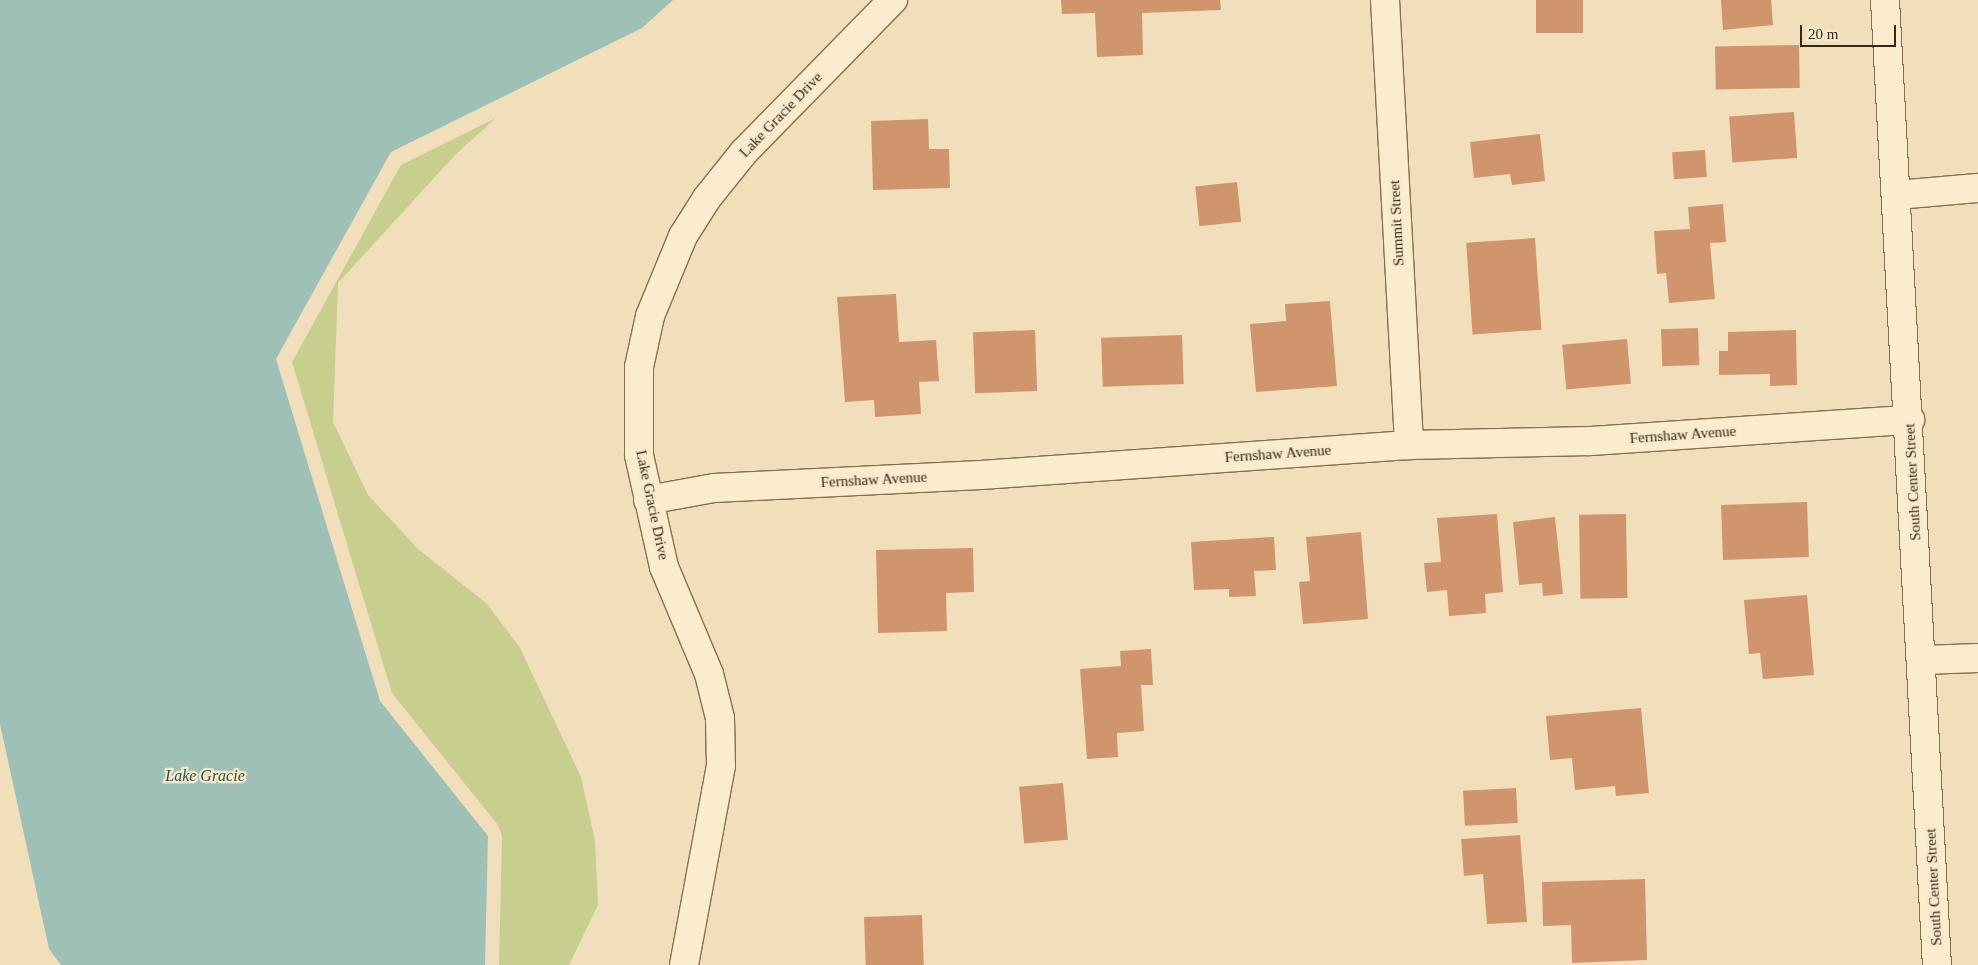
<!DOCTYPE html>
<html>
<head>
<meta charset="utf-8">
<style>
	body { margin:0 }
	#map { position:relative; width:1978px; height:965px; overflow:hidden; background:#f0dfba; font-family:Georgia,serif }
	div>[style] { position:absolute }
	[style*='--x'] { left:calc(var(--x)*1px); top:calc(var(--y)*1px); width:calc(var(--w)*1px); rotate:calc(var(--a)*1deg) }
	.green>* { inset:0; background:#c7ce8e }
	.water>* { inset:0; background:#9fc0b6 }
	.building>* { inset:0; background:#d1956d; transform-origin:0 0 }
	.roads { filter:drop-shadow(1px 0 #876e53) drop-shadow(-1px 0 #876e53) drop-shadow(0 1px #876e53) drop-shadow(0 -1px #876e53) }
	.minor>* { height:28px; margin:-14px; padding:0 14px; transform-origin:14px; border-radius:14px; background:#fbeccd }
	span { translate:-50% -50%; white-space:nowrap; text-align:center; line-height:1.15; -webkit-text-stroke:4.5px #f7e9ca; paint-order:stroke }
	.street-label { font-size:15px; color:#35271a }
	.water-label { font-size:16px; color:#285652; font-style:italic }
	.scale { position:absolute; left:1800px; top:25px; width:96px; height:22px; box-sizing:border-box; border:2px solid #35271a; border-top:0; padding-left:6px; font-size:15px; line-height:18px; white-space:nowrap; color:#35271a; -webkit-text-stroke:4px #f7e9ca; paint-order:stroke }
</style>
</head>
<body>
<div id="map">
	<div class="green">
		<i style="clip-path:polygon(496px 118px,456px 154px,338px 283px,333px 422px,368px 495px,418px 549px,486px 603px,519px 646px,581px 777px,595px 841px,598px 905px,569px 965px,499px 965px,502px 836px,498px 825px,392px 693px,292px 362px,401px 165px)"></i>
	</div>
	<div class="water">
		<i style="clip-path:polygon(0 0,673px 0,642px 28px,391px 152px,276px 359px,380px 701px,488px 836px,485px 965px,61px 965px,49px 949px,0 724px)"></i>
	</div>
	<div class="building">
		<i style="clip-path:polygon(1061px 0,1220px 0,1221px 10px,1142px 13px,1143px 55px,1097px 57px,1095px 13px,1062px 14px)"></i>
		<i style="left:1536px;top:0;width:47px;height:33px"></i>
		<i style="clip-path:polygon(1721px 0,1771px 0,1773px 25px,1723px 30px)"></i>
		<i style="left:1799px;top:45px;width:43px;height:84px;rotate:89deg"></i>
		<i style="left:1794px;top:112px;width:46px;height:65px;rotate:86deg"></i>
		<i style="clip-path:polygon(928px 119px,929px 149px,949px 149px,950px 188px,873px 190px,871px 121px)"></i>
		<i style="clip-path:polygon(1540px 134px,1545px 181px,1512px 185px,1510px 174px,1474px 178px,1470px 142px)"></i>
		<i style="left:1705px;top:150px;width:27px;height:33px;rotate:86deg"></i>
		<i style="left:1237px;top:182px;width:40px;height:42px;rotate:84deg"></i>
		<i style="clip-path:polygon(1723px 204px,1726px 242px,1710px 243px,1715px 299px,1669px 303px,1666px 273px,1657px 274px,1654px 231px,1690px 229px,1688px 207px)"></i>
		<i style="left:1535px;top:238px;width:92px;height:69px;rotate:86deg"></i>
		<i style="clip-path:polygon(896px 294px,899px 342px,936px 340px,939px 381px,919px 382px,921px 414px,875px 417px,874px 400px,845px 402px,837px 297px)"></i>
		<i style="clip-path:polygon(1330px 301px,1337px 386px,1256px 392px,1250px 324px,1286px 321px,1285px 304px)"></i>
		<i style="left:1698px;top:328px;width:37px;height:37px;rotate:88deg"></i>
		<i style="left:1035px;top:330px;width:61px;height:62px;rotate:88deg"></i>
		<i style="clip-path:polygon(1796px 330px,1797px 385px,1770px 386px,1770px 374px,1719px 375px,1719px 351px,1728px 351px,1728px 332px)"></i>
		<i style="left:1182px;top:335px;width:49px;height:81px;rotate:88deg"></i>
		<i style="left:1627px;top:339px;width:45px;height:65px;rotate:85deg"></i>
		<i style="left:1807px;top:502px;width:55px;height:86px;rotate:88deg"></i>
		<i style="clip-path:polygon(1497px 514px,1503px 592px,1485px 594px,1486px 613px,1449px 616px,1447px 590px,1427px 592px,1424px 563px,1441px 562px,1437px 518px)"></i>
		<i style="left:1626px;top:514px;width:84px;height:47px;rotate:89deg"></i>
		<i style="clip-path:polygon(1555px 517px,1563px 594px,1543px 596px,1542px 583px,1519px 585px,1513px 522px)"></i>
		<i style="clip-path:polygon(1361px 532px,1368px 619px,1303px 624px,1299px 582px,1310px 581px,1306px 537px)"></i>
		<i style="clip-path:polygon(1274px 537px,1276px 570px,1254px 571px,1256px 596px,1229px 597px,1229px 589px,1194px 590px,1191px 542px)"></i>
		<i style="clip-path:polygon(973px 548px,974px 592px,946px 593px,947px 631px,878px 633px,876px 550px)"></i>
		<i style="clip-path:polygon(1807px 595px,1814px 675px,1763px 679px,1760px 653px,1749px 654px,1744px 600px)"></i>
		<i style="clip-path:polygon(1151px 649px,1153px 685px,1141px 685px,1144px 731px,1117px 733px,1118px 757px,1087px 759px,1080px 669px,1121px 666px,1120px 651px)"></i>
		<i style="clip-path:polygon(1641px 708px,1649px 793px,1616px 796px,1615px 786px,1575px 790px,1572px 758px,1550px 760px,1546px 716px)"></i>
		<i style="left:1063px;top:783px;width:57px;height:44px;rotate:85deg"></i>
		<i style="left:1516px;top:788px;width:35px;height:53px;rotate:87deg"></i>
		<i style="clip-path:polygon(1520px 835px,1527px 922px,1487px 924px,1483px 874px,1464px 876px,1461px 839px)"></i>
		<i style="clip-path:polygon(1645px 879px,1647px 960px,1572px 963px,1571px 925px,1543px 926px,1542px 882px)"></i>
		<i style="left:922px;top:915px;width:50px;height:58px;rotate:88deg"></i>
	</div>
	<div class="roads">
		<div class="minor">
			<i style="--x:1385;--y:0;--w:446;--a:86.9"></i>
			<i style="--x:1885;--y:0;--w:966;--a:86.92"></i>
			<i style="--x:1896;--y:195;--w:82;--a:-4.9"></i>
			<i style="--x:648;--y:500;--w:67;--a:-10.3"></i>
			<i style="--x:714;--y:488;--w:267;--a:-2.8"></i>
			<i style="--x:981;--y:475;--w:429;--a:-4"></i>
			<i style="--x:1409;--y:445;--w:181;--a:-1.3"></i>
			<i style="--x:1590;--y:441;--w:321;--a:-3.8"></i>
			<i style="--x:1923;--y:660;--w:55;--a:-2.1"></i>
			<i style="--x:684;--y:965;--w:202;--a:-79.5"></i>
			<i style="--x:721;--y:766;--w:48;--a:-91.2"></i>
			<i style="--x:720;--y:718;--w:45;--a:-104"></i>
			<i style="--x:709;--y:674;--w:116;--a:-112.8"></i>
			<i style="--x:664;--y:567;--w:115;--a:-102.6"></i>
			<i style="--x:639;--y:455;--w:88;--a:-90"></i>
			<i style="--x:639;--y:367;--w:52;--a:-77.8"></i>
			<i style="--x:650;--y:316;--w:87;--a:-67.6"></i>
			<i style="--x:683;--y:236;--w:45;--a:-57.7"></i>
			<i style="--x:707;--y:198;--w:59;--a:-51.2"></i>
			<i style="--x:744;--y:152;--w:213;--a:-45.6"></i>
		</div>
	</div>
	<div class="street-label">
		<span style="left:781px;top:115px;rotate:-46deg">Lake Gracie Drive</span>
		<span style="left:1397px;top:223px;rotate:-93deg">Summit Street</span>
		<span style="left:1683px;top:435px;rotate:-4deg">Fernshaw Avenue</span>
		<span style="left:1278px;top:454px;rotate:-4deg">Fernshaw Avenue</span>
		<span style="left:874px;top:480px;rotate:-3deg">Fernshaw Avenue</span>
		<span style="left:1913px;top:482px;rotate:-93deg">South Center Street</span>
		<span style="left:652px;top:505px;rotate:78deg">Lake Gracie Drive</span>
		<span style="left:1934px;top:887px;rotate:-93deg">South Center Street</span>
	</div>
	<div class="water-label">
		<span style="left:205px;top:776px">Lake Gracie</span>
	</div>
	<div class="scale">20 m</div>
</div>
</body>
</html>
